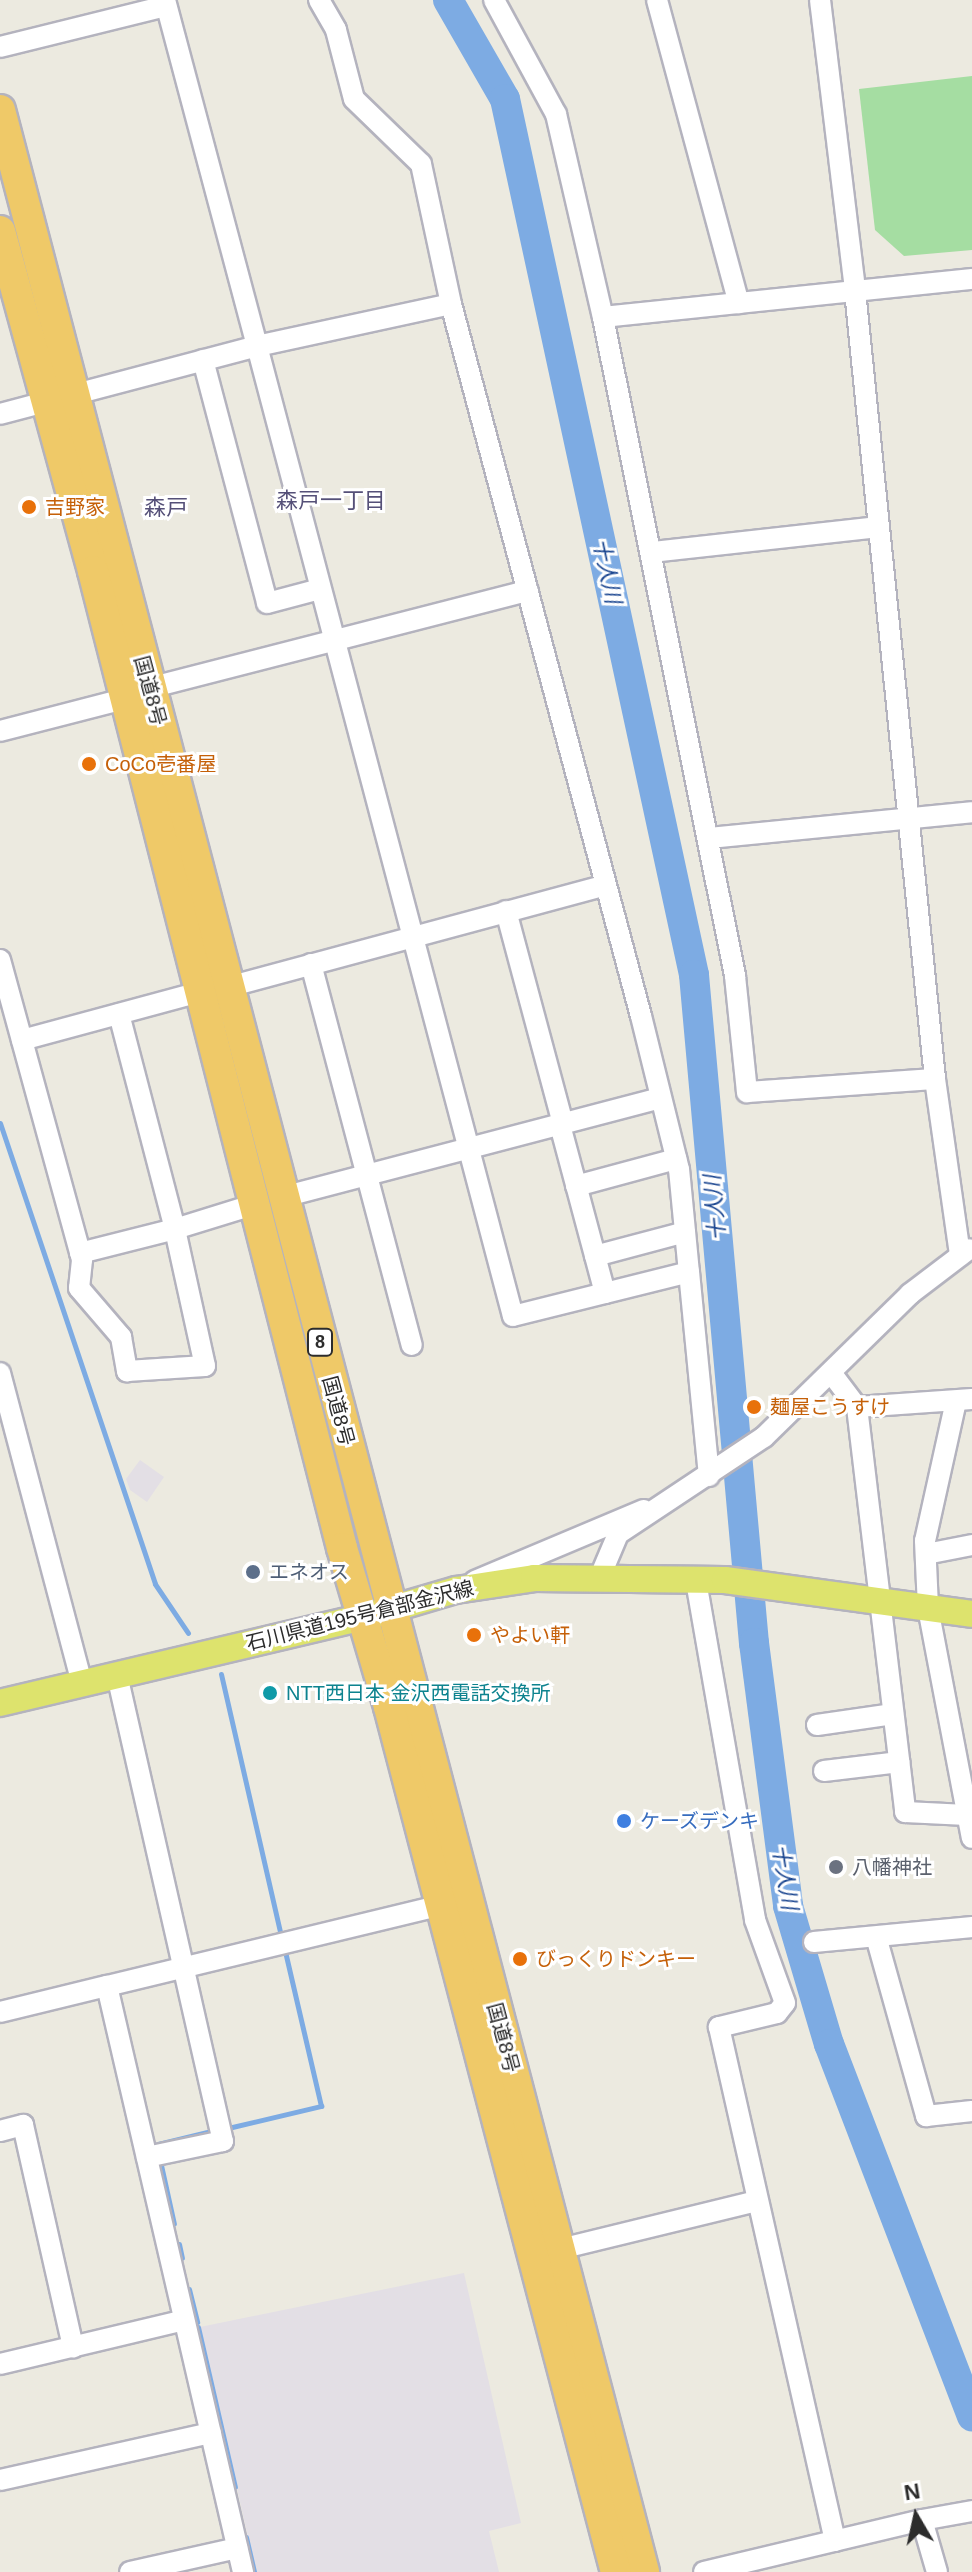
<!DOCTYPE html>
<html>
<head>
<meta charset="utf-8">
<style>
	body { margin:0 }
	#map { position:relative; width:972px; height:2572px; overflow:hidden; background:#eceae0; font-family:Arial,"Noto Sans JP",sans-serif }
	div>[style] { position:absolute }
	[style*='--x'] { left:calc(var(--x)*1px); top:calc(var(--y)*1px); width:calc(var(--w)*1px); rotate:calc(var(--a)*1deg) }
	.industrial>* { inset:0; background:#e3dfe5 }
	.green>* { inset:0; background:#a5dda2 }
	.stream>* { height:5px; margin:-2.5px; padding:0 2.5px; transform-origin:2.5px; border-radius:2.5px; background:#7dabe3 }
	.river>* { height:30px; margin:-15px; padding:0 15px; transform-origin:15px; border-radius:15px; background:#7dabe3 }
	.roads { filter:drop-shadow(2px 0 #b4b3be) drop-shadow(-2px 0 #b4b3be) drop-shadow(0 2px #b4b3be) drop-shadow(0 -2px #b4b3be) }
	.minor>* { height:20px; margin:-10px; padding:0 10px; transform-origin:10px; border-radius:10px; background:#fff }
	.major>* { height:26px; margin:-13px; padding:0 13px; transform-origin:13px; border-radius:13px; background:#dde36d }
	.highway>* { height:30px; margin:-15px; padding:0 15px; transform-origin:15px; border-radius:15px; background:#efc968 }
	.dots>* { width:22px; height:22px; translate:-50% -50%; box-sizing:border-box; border:4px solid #fff; border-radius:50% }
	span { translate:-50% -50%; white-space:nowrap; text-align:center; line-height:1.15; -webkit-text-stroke:6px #fff; paint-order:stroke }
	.shield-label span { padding:2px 6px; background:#fff; border:2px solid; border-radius:6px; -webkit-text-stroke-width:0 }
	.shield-label { font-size:18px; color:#2c2c2c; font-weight:700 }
	.food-label { font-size:20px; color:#c56008 }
	.left { translate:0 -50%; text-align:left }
	.street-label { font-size:20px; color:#2c2c2c }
	.service-label { font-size:20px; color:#4e5e75 }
	.culture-label { font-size:20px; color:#0d838f }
	.shop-label { font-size:20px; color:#366cbe }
	.worship-label { font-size:20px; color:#5b616d }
	.neighbourhood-label { font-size:22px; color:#555078 }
	.water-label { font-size:22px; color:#1b4690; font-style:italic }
	.north { position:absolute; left:876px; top:2476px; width:80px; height:80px; -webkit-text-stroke:6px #fff; paint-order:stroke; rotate:351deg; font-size:22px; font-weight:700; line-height:32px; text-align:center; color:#2c2c2c }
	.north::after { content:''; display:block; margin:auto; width:28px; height:36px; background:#2c2c2c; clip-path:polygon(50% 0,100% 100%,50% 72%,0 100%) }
</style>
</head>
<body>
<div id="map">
	<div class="industrial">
		<i style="clip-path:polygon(140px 1460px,164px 1477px,147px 1502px,130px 1490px,126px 1479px)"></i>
		<i style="clip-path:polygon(464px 2273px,521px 2523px,489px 2531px,499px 2572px,256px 2572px,200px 2327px)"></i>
	</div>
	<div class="green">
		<i style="clip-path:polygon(972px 76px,972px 250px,904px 256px,875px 230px,859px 89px)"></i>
	</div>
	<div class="stream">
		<i style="--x:0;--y:1123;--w:486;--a:71.4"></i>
		<i style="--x:155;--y:1584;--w:59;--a:56"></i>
		<i style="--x:221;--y:1674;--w:269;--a:77.1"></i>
		<i style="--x:228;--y:2128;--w:96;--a:-13.3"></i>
		<i style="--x:321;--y:2106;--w:159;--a:-103.1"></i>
		<i style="--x:158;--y:2144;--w:55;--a:-13.8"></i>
		<i style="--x:161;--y:2165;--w:60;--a:77.6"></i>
		<i style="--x:179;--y:2244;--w:14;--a:78"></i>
		<i style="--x:189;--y:2289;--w:34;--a:76"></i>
		<i style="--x:198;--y:2327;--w:164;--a:77"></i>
		<i style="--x:246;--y:2537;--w:36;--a:77"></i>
	</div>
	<div class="river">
		<i style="--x:448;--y:0;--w:114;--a:60.1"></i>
		<i style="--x:505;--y:99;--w:896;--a:77.82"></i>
		<i style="--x:694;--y:975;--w:671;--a:84.87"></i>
		<i style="--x:754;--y:1643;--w:265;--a:82.6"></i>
		<i style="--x:788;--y:1906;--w:144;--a:73.5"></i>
		<i style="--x:829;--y:2044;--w:399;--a:69"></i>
	</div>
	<div class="roads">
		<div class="minor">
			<i style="--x:165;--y:0;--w:358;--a:75.1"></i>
			<i style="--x:257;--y:346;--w:198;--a:-12.2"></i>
			<i style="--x:451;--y:304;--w:737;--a:75.06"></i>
			<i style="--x:641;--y:1016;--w:158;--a:76.1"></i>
			<i style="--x:679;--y:1169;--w:103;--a:84.5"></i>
			<i style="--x:319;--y:0;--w:34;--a:60"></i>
			<i style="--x:336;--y:30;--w:71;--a:75.4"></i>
			<i style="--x:354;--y:99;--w:93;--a:44.1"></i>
			<i style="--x:421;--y:164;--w:143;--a:77.9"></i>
			<i style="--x:494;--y:0;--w:130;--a:61.5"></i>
			<i style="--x:556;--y:114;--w:208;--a:77"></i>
			<i style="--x:603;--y:317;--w:672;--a:78.67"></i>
			<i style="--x:735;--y:976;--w:117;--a:84.1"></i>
			<i style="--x:747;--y:1092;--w:188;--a:-4"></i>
			<i style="--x:657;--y:0;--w:314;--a:74.9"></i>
			<i style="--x:820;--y:0;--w:293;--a:83.1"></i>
			<i style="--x:855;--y:291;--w:792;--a:84.2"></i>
			<i style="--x:935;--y:1079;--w:178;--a:81.9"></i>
			<i style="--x:0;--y:47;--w:171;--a:-13.9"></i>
			<i style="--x:603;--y:317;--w:371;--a:-5.9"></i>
			<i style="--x:203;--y:360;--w:251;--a:75.2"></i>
			<i style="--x:267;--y:603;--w:55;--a:-14.8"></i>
			<i style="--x:0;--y:414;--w:266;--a:-14.8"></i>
			<i style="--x:257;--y:346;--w:1003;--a:75.22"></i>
			<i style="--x:513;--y:1316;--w:181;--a:-14"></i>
			<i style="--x:689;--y:1272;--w:205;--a:84.4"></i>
			<i style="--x:652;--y:552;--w:227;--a:-6.3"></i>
			<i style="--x:149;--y:688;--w:391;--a:-14.4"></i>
			<i style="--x:0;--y:731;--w:128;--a:-14.5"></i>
			<i style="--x:709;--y:838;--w:264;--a:-5.6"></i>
			<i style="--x:506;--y:911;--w:220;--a:75"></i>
			<i style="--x:0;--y:960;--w:311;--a:74.7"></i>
			<i style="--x:82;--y:1260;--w:28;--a:96"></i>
			<i style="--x:79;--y:1288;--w:65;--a:49.4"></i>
			<i style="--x:121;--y:1337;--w:35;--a:80"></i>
			<i style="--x:127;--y:1371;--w:78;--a:-3.7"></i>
			<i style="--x:205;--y:1366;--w:140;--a:-102.4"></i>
			<i style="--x:175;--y:1229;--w:85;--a:-17.2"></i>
			<i style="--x:311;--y:964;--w:394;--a:75.2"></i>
			<i style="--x:228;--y:987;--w:391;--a:-15.1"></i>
			<i style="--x:22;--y:1040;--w:184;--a:-15.1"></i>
			<i style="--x:560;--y:1125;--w:174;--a:75"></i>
			<i style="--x:576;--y:1186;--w:104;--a:-15.1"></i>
			<i style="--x:283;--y:1197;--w:390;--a:-14.7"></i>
			<i style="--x:80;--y:1253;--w:98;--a:-14.2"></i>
			<i style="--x:175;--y:1229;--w:222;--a:-104.6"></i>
			<i style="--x:595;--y:1256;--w:93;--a:-14.9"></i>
			<i style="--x:0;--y:1373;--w:321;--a:75.2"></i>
			<i style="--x:832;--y:1374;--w:41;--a:52.9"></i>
			<i style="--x:857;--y:1407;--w:115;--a:-4"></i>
			<i style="--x:956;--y:1401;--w:143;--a:102.5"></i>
			<i style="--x:925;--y:1541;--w:67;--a:87.4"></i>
			<i style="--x:928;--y:1608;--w:234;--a:79.2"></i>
			<i style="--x:857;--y:1407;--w:408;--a:83.2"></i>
			<i style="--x:905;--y:1812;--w:62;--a:2.8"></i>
			<i style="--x:926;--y:1554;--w:47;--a:-11.1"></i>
			<i style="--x:599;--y:1579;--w:49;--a:-67.1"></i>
			<i style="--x:618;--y:1534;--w:175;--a:-33.6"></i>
			<i style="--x:764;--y:1437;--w:204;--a:-44.4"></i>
			<i style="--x:910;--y:1294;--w:74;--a:-37.3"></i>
			<i style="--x:475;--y:1581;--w:183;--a:-22.8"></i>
			<i style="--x:696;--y:1581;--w:344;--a:80.1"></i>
			<i style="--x:755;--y:1920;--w:88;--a:70.1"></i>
			<i style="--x:785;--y:2003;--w:13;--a:129"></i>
			<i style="--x:777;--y:2013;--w:60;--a:166.4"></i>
			<i style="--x:719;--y:2027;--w:527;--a:77.28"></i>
			<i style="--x:117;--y:1675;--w:478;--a:77.2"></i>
			<i style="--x:223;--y:2141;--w:78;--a:168.1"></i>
			<i style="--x:817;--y:1725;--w:77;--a:-8.2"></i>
			<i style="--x:824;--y:1771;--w:76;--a:-6.8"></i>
			<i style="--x:877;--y:1940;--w:183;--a:74.4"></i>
			<i style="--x:926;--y:2116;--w:46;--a:-6.2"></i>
			<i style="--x:814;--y:1942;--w:159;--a:-5.4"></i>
			<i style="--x:107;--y:1986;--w:341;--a:-13.6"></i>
			<i style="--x:0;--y:2012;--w:110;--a:-13.7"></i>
			<i style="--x:107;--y:1986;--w:602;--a:76.93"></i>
			<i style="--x:0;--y:2131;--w:24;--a:-15"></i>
			<i style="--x:23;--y:2125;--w:228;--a:77.3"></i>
			<i style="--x:560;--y:2249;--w:203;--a:-13.7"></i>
			<i style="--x:0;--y:2364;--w:189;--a:-13.4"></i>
			<i style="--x:0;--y:2480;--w:216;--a:-12.6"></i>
			<i style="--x:130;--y:2572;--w:110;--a:-12.6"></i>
			<i style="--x:704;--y:2572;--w:224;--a:-13.4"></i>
			<i style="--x:937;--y:2572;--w:54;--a:-106.1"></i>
			<i style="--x:922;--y:2520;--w:51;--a:-10.2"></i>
		</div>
		<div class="major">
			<i style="--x:0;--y:1703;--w:374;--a:-13.3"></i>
			<i style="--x:364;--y:1617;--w:96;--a:-16.4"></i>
			<i style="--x:456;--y:1590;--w:79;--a:-8.7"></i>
			<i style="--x:534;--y:1578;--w:191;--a:0.6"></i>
			<i style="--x:725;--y:1580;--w:249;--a:7.8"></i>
		</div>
		<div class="highway">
			<i style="--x:0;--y:110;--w:2545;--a:75.34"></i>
			<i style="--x:0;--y:231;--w:352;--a:74.7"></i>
			<i style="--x:93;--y:571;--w:1008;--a:75.7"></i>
			<i style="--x:342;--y:1548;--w:166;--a:73.5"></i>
			<i style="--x:389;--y:1707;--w:894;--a:75.3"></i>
		</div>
	</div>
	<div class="dots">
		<i style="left:29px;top:507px;background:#e8710a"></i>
		<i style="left:89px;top:764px;background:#e8710a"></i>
		<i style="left:754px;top:1407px;background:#e8710a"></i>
		<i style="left:253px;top:1572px;background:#5c6f8a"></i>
		<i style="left:474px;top:1635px;background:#e8710a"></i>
		<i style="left:270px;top:1693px;background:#0f9aa8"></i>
		<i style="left:624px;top:1821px;background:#3f7fe0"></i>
		<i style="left:836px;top:1867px;background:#6b7280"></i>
		<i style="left:520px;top:1959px;background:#e8710a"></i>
	</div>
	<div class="shield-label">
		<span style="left:320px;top:1342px">8</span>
	</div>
	<div class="food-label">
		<span class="left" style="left:45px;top:507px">吉野家</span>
		<span class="left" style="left:105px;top:764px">CoCo壱番屋</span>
		<span class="left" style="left:770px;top:1407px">麺屋こうすけ</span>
		<span class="left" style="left:490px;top:1635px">やよい軒</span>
		<span class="left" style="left:536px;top:1959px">びっくりドンキー</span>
	</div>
	<div class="street-label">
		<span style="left:150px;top:691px;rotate:75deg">国道8号</span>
		<span style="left:338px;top:1411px;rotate:75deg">国道8号</span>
		<span style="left:360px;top:1616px;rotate:-14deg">石川県道195号倉部金沢線</span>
		<span style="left:503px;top:2038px;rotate:75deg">国道8号</span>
	</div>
	<div class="service-label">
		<span class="left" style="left:269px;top:1572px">エネオス</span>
	</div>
	<div class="culture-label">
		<span class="left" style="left:286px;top:1693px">NTT西日本 金沢西電話交換所</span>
	</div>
	<div class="shop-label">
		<span class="left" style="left:640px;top:1821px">ケーズデンキ</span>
	</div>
	<div class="worship-label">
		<span class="left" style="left:852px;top:1867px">八幡神社</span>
	</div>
	<div class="neighbourhood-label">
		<span style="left:331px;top:501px">森戸一丁目</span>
		<span style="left:166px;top:508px">森戸</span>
	</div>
	<div class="water-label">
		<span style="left:607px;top:571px;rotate:78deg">十人川</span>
		<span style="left:715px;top:1208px;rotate:-95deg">十人川</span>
		<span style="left:785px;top:1877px;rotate:81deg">十人川</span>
	</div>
	<div class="north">N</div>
</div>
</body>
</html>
